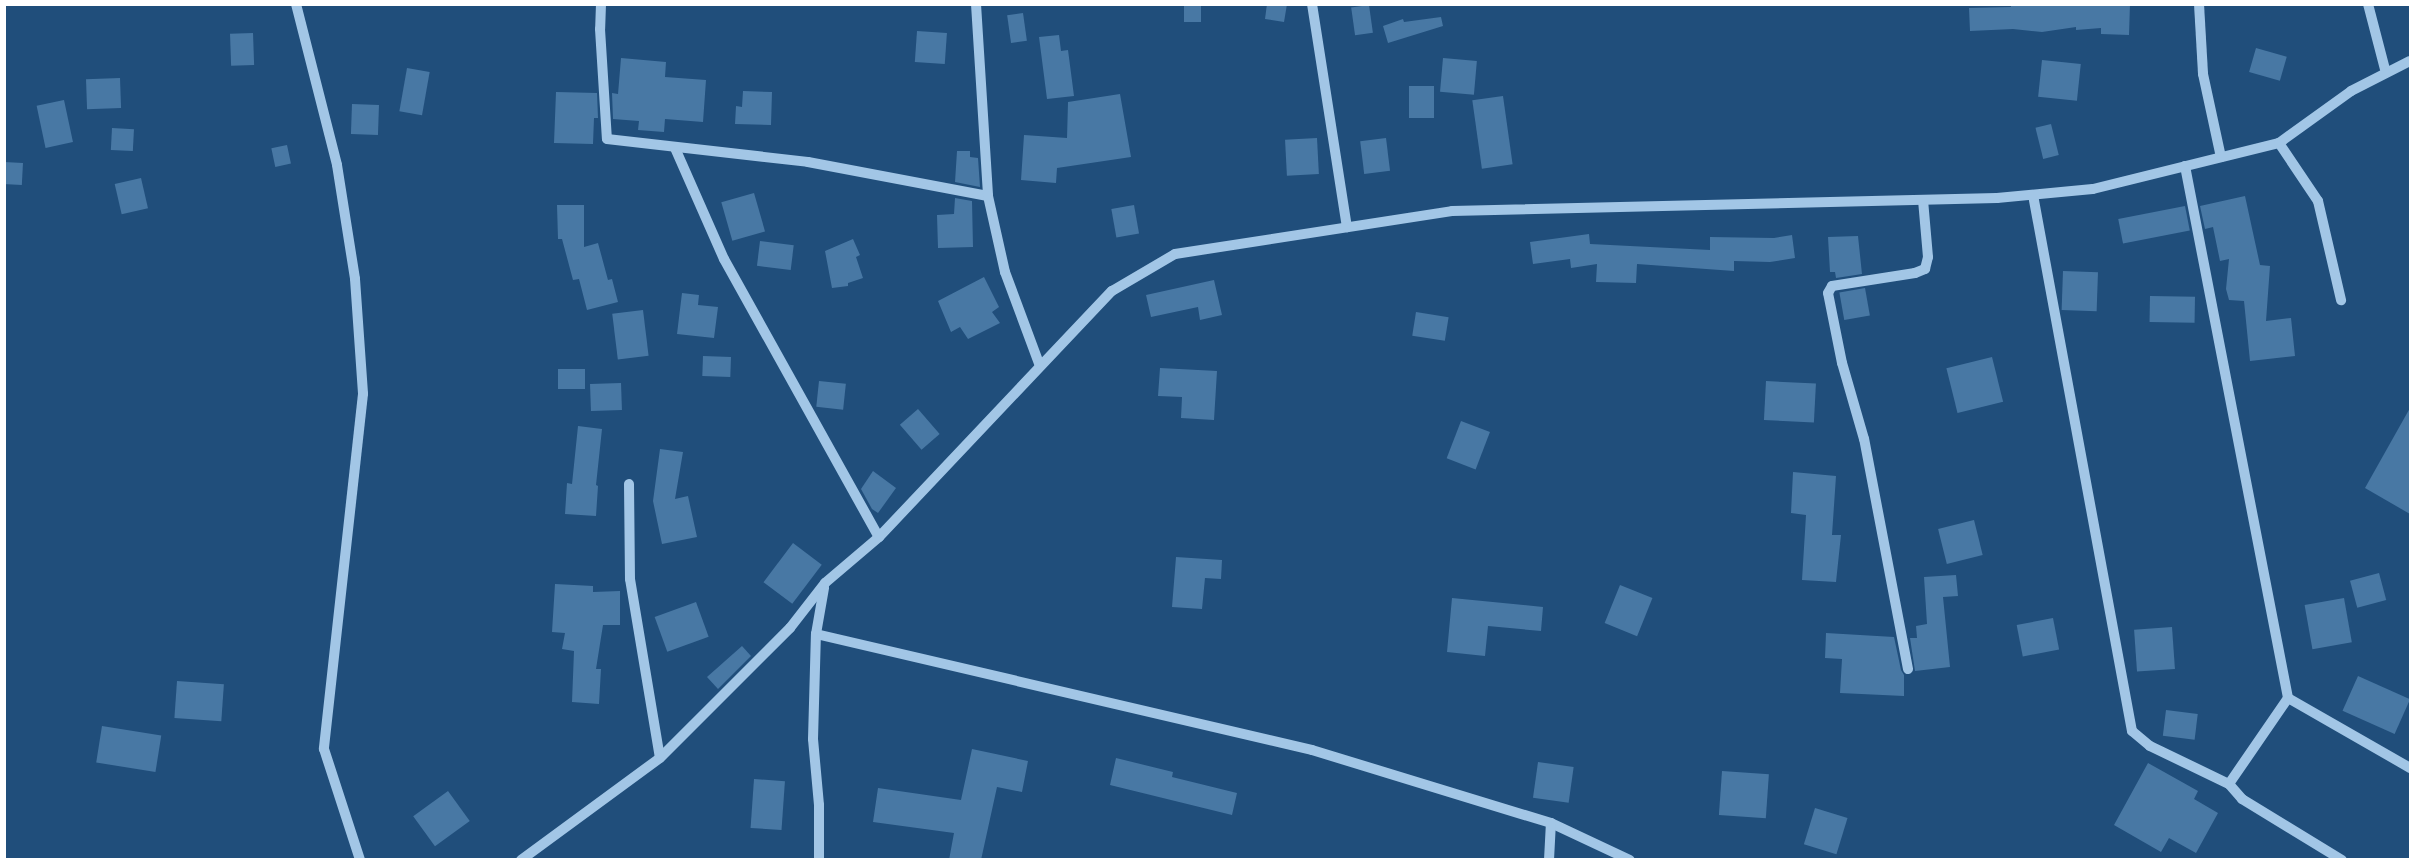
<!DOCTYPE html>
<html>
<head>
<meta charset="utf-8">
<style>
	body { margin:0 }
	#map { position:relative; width:2415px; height:864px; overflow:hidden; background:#204e7b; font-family:"Nunito Sans",sans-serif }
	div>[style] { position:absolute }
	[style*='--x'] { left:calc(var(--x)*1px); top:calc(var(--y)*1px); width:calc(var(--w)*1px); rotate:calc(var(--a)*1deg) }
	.building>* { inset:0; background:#4878a4; transform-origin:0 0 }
	.minor>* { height:10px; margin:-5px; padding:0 5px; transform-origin:5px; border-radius:5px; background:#a2c6e6 }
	span { translate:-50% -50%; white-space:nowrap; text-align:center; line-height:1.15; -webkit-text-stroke:4.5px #204e7b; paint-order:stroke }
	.frame { position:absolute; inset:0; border:6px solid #fff; pointer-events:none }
</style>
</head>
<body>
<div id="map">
	<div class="building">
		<i style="left:1184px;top:4px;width:17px;height:18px"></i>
		<i style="clip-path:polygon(1267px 4px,1287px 4px,1284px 22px,1265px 19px)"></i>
		<i style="clip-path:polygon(2011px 4px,2130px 4px,2129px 35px,2101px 34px,2101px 28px,2076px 30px,2076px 27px,2042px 32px,2013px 29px,1970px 31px,1969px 8px,2011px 7px)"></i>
		<i style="left:1369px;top:5px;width:28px;height:18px;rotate:82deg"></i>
		<i style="left:1023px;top:13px;width:28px;height:16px;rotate:82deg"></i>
		<i style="clip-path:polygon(1441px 17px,1443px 26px,1388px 43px,1383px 26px,1403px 19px,1404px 22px)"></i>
		<i style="left:917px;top:31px;width:30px;height:31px;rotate:4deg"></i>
		<i style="left:253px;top:33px;width:32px;height:23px;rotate:88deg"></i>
		<i style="clip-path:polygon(1059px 35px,1061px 51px,1068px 50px,1074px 96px,1047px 99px,1039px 37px)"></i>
		<i style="left:2256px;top:48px;width:32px;height:25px;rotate:16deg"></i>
		<i style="clip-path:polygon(621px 58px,666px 62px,665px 77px,706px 80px,703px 122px,665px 119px,664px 132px,638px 130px,639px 121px,613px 119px,612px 93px,618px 94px)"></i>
		<i style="left:1443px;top:58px;width:34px;height:34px;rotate:5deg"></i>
		<i style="left:2042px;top:60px;width:39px;height:37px;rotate:6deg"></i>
		<i style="left:407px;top:68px;width:23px;height:44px;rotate:10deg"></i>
		<i style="left:120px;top:78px;width:30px;height:34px;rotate:88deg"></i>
		<i style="left:1409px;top:86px;width:25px;height:32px"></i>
		<i style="clip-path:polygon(743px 91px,772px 92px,771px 125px,735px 124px,736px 106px,742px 107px)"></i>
		<i style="clip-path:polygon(556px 92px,597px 93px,598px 118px,594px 118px,593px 144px,554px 143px)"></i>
		<i style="clip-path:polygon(1120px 94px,1131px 157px,1057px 168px,1056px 183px,1021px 180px,1024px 135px,1067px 138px,1068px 102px)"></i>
		<i style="left:1503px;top:96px;width:69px;height:31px;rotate:82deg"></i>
		<i style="left:64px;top:100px;width:43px;height:28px;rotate:78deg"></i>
		<i style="left:352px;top:104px;width:27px;height:30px;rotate:2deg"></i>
		<i style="left:2051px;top:124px;width:32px;height:16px;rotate:76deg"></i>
		<i style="left:112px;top:128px;width:22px;height:22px;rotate:3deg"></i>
		<i style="left:1317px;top:138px;width:36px;height:32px;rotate:87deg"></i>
		<i style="left:1386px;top:138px;width:33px;height:26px;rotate:83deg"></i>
		<i style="left:287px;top:145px;width:19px;height:16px;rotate:78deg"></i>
		<i style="clip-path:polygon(957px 151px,970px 151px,970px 157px,978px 158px,980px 187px,955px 182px)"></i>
		<i style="left:4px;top:162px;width:19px;height:22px;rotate:3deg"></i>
		<i style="left:141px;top:178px;width:31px;height:27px;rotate:77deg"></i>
		<i style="left:754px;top:193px;width:40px;height:34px;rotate:74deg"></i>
		<i style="clip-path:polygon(2245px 196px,2260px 265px,2270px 266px,2266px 321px,2291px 318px,2295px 356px,2250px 361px,2244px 301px,2229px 300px,2226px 289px,2229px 259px,2220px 261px,2213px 227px,2205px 229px,2200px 206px)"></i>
		<i style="clip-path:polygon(955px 198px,972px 201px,973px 247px,938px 248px,937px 215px,954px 214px)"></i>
		<i style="clip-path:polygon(557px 205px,584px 205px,584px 247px,598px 243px,608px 280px,612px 279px,618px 302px,587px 310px,579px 279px,573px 280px,562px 239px,558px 239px)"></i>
		<i style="left:1134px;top:205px;width:29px;height:23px;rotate:80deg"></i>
		<i style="left:2185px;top:206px;width:25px;height:68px;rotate:79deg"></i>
		<i style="clip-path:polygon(1589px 234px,1590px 244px,1710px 250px,1710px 237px,1774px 238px,1792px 235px,1795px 258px,1770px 262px,1734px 261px,1734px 271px,1637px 264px,1636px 283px,1596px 282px,1597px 264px,1571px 268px,1570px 259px,1533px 264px,1530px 242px)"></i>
		<i style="clip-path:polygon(1858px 236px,1862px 274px,1836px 278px,1835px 272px,1830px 272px,1828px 237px)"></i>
		<i style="clip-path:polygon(853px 239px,860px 255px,856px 257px,863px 278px,848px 283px,848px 286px,832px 288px,825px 251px)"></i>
		<i style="left:760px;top:241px;width:34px;height:25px;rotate:7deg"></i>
		<i style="left:2063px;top:271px;width:35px;height:39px;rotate:2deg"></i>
		<i style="clip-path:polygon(984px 277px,999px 307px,992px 312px,1000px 323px,968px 339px,960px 327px,951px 332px,938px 301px)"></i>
		<i style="clip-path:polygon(1214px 280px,1222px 315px,1200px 320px,1198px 307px,1151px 317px,1146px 295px)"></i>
		<i style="left:1865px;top:288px;width:28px;height:26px;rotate:80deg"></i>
		<i style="clip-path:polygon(682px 293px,699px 295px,698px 305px,718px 307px,714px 338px,677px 334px)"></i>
		<i style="left:2150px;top:296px;width:45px;height:26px;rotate:1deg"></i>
		<i style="left:643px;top:310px;width:46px;height:31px;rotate:83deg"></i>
		<i style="left:1416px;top:312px;width:33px;height:24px;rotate:9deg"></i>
		<i style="left:703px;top:356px;width:28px;height:20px;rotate:2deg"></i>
		<i style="left:1992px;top:357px;width:46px;height:47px;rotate:76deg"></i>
		<i style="clip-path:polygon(1160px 368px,1217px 371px,1214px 420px,1181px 418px,1182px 397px,1158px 396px)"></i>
		<i style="left:585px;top:369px;width:20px;height:27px;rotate:90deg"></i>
		<i style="left:819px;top:381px;width:27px;height:26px;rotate:6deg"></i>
		<i style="left:1766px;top:381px;width:50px;height:39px;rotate:3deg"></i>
		<i style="left:621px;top:383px;width:27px;height:31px;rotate:88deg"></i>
		<i style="clip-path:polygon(2410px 408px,2410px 514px,2365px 488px)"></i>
		<i style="left:918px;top:409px;width:33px;height:24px;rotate:49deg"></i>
		<i style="left:1461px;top:421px;width:31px;height:40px;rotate:21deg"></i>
		<i style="clip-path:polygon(578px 426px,602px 429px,596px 485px,598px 486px,596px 516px,565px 514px,567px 483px,572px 484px)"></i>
		<i style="clip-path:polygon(660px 449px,683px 452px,675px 499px,688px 496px,697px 537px,662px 544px,653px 501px)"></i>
		<i style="clip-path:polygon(873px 471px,896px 488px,878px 513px,872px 509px,861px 489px)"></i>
		<i style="clip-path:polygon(1793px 472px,1836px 476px,1832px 535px,1841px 535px,1836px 582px,1802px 580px,1806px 515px,1791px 513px)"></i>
		<i style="left:1974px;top:520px;width:36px;height:37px;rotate:76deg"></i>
		<i style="left:793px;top:543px;width:36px;height:49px;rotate:37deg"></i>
		<i style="clip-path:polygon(1176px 557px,1222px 560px,1221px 579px,1205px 578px,1202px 609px,1172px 607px)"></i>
		<i style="left:2379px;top:573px;width:28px;height:30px;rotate:75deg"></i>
		<i style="clip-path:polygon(1956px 575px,1958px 596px,1943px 597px,1950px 667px,1915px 671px,1910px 638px,1917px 638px,1916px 626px,1927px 624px,1924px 577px)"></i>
		<i style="clip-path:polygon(555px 584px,593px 586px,593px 592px,620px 591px,620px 625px,603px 625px,596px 669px,601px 669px,599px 704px,572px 702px,574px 651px,562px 649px,565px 633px,552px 632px)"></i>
		<i style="left:1620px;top:585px;width:35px;height:41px;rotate:22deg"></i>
		<i style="clip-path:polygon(1452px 598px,1543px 607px,1541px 631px,1488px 626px,1485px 656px,1447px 652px)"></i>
		<i style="left:2344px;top:598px;width:45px;height:40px;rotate:80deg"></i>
		<i style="left:696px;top:602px;width:37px;height:44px;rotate:70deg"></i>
		<i style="left:2053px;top:618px;width:32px;height:37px;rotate:79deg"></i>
		<i style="left:2172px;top:627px;width:42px;height:38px;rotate:86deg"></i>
		<i style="clip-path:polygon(1826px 633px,1894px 637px,1901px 670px,1904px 675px,1904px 696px,1840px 693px,1842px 659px,1825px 658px)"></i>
		<i style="clip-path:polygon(742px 646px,751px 656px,718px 689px,707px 677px)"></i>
		<i style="left:2358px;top:676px;width:57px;height:38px;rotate:24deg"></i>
		<i style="left:177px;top:681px;width:47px;height:37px;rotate:4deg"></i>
		<i style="left:2166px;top:710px;width:32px;height:26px;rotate:7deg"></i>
		<i style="left:102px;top:726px;width:60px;height:37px;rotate:9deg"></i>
		<i style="clip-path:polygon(972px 749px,1028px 761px,1022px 792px,997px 787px,981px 860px,949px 860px,954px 833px,873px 822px,878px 788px,961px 800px)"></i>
		<i style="clip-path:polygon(1116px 758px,1173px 772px,1172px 777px,1237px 793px,1232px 815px,1110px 785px)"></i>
		<i style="left:1538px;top:762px;width:36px;height:36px;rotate:8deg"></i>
		<i style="clip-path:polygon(2148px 763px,2198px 791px,2194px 799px,2218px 813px,2196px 853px,2169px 838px,2161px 852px,2114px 825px)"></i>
		<i style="left:1722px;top:771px;width:47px;height:44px;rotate:4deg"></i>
		<i style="left:754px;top:779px;width:31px;height:49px;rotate:4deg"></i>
		<i style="left:448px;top:791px;width:37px;height:43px;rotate:54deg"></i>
		<i style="left:1815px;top:808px;width:34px;height:38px;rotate:17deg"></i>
	</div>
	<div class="minor">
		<i style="--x:296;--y:4;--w:166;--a:75.7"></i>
		<i style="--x:337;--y:165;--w:115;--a:81"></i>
		<i style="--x:355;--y:279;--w:115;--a:86"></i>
		<i style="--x:363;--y:394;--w:357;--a:96.3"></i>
		<i style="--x:324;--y:749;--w:117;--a:72"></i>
		<i style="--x:601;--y:4;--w:25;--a:92"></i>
		<i style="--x:600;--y:29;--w:110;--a:86.4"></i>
		<i style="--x:607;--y:139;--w:202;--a:6.5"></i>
		<i style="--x:808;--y:162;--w:183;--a:10.7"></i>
		<i style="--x:976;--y:4;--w:192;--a:86.4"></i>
		<i style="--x:988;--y:196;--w:78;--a:77.4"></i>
		<i style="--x:1005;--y:272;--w:100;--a:69.6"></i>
		<i style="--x:1312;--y:4;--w:226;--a:81.1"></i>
		<i style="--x:2199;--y:4;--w:70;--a:86.7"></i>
		<i style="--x:2203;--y:74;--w:85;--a:77.8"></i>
		<i style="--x:2368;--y:4;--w:71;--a:75.4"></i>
		<i style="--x:2279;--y:143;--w:70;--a:56.1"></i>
		<i style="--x:2318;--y:201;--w:102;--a:76.9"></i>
		<i style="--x:675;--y:148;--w:121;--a:66.2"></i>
		<i style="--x:724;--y:259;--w:318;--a:60.9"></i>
		<i style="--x:2185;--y:166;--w:542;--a:79.04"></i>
		<i style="--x:2288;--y:698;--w:104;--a:124.5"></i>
		<i style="--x:2033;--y:195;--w:545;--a:79.54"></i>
		<i style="--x:2132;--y:731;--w:23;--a:40"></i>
		<i style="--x:2150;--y:746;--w:88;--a:25.7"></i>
		<i style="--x:2229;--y:784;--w:20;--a:49"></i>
		<i style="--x:2242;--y:799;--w:117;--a:31.4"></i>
		<i style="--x:629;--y:484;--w:95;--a:89.4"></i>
		<i style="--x:630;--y:579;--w:181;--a:80.5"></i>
		<i style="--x:816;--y:634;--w:509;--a:13.16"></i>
		<i style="--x:1312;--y:750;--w:250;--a:17"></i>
		<i style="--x:1551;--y:823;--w:87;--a:25.1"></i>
		<i style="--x:1908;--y:669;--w:234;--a:-100.8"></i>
		<i style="--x:1864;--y:439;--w:79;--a:-106.1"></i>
		<i style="--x:1842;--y:363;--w:71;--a:-101.3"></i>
		<i style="--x:1828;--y:293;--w:8;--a:-60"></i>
		<i style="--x:1832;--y:286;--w:84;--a:-8.9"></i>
		<i style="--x:1915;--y:273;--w:11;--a:-22"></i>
		<i style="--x:1925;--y:269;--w:12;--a:-76"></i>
		<i style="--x:1928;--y:257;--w:57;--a:-95"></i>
		<i style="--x:2288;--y:698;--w:141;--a:29.8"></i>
		<i style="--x:521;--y:860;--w:172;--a:-36.3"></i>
		<i style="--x:660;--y:758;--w:184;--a:-45"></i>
		<i style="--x:790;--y:628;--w:57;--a:-52.1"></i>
		<i style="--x:825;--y:583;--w:71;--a:-40.4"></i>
		<i style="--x:879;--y:537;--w:339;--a:-46.6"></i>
		<i style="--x:1112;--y:291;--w:73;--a:-30.4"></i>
		<i style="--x:1175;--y:254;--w:280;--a:-8.8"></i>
		<i style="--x:1452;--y:211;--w:545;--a:-1.37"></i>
		<i style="--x:1997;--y:198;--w:96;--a:-5.4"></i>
		<i style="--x:2093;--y:189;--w:192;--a:-13.9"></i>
		<i style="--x:2279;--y:143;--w:89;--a:-35.8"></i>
		<i style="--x:2351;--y:91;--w:66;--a:-27"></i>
		<i style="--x:819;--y:860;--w:55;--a:-90"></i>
		<i style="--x:819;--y:805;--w:66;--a:-95.2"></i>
		<i style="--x:813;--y:739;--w:105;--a:-88.4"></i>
		<i style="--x:816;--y:634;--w:47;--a:-80.1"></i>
		<i style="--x:1549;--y:860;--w:37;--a:-87"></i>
	</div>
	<div class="frame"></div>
</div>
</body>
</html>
